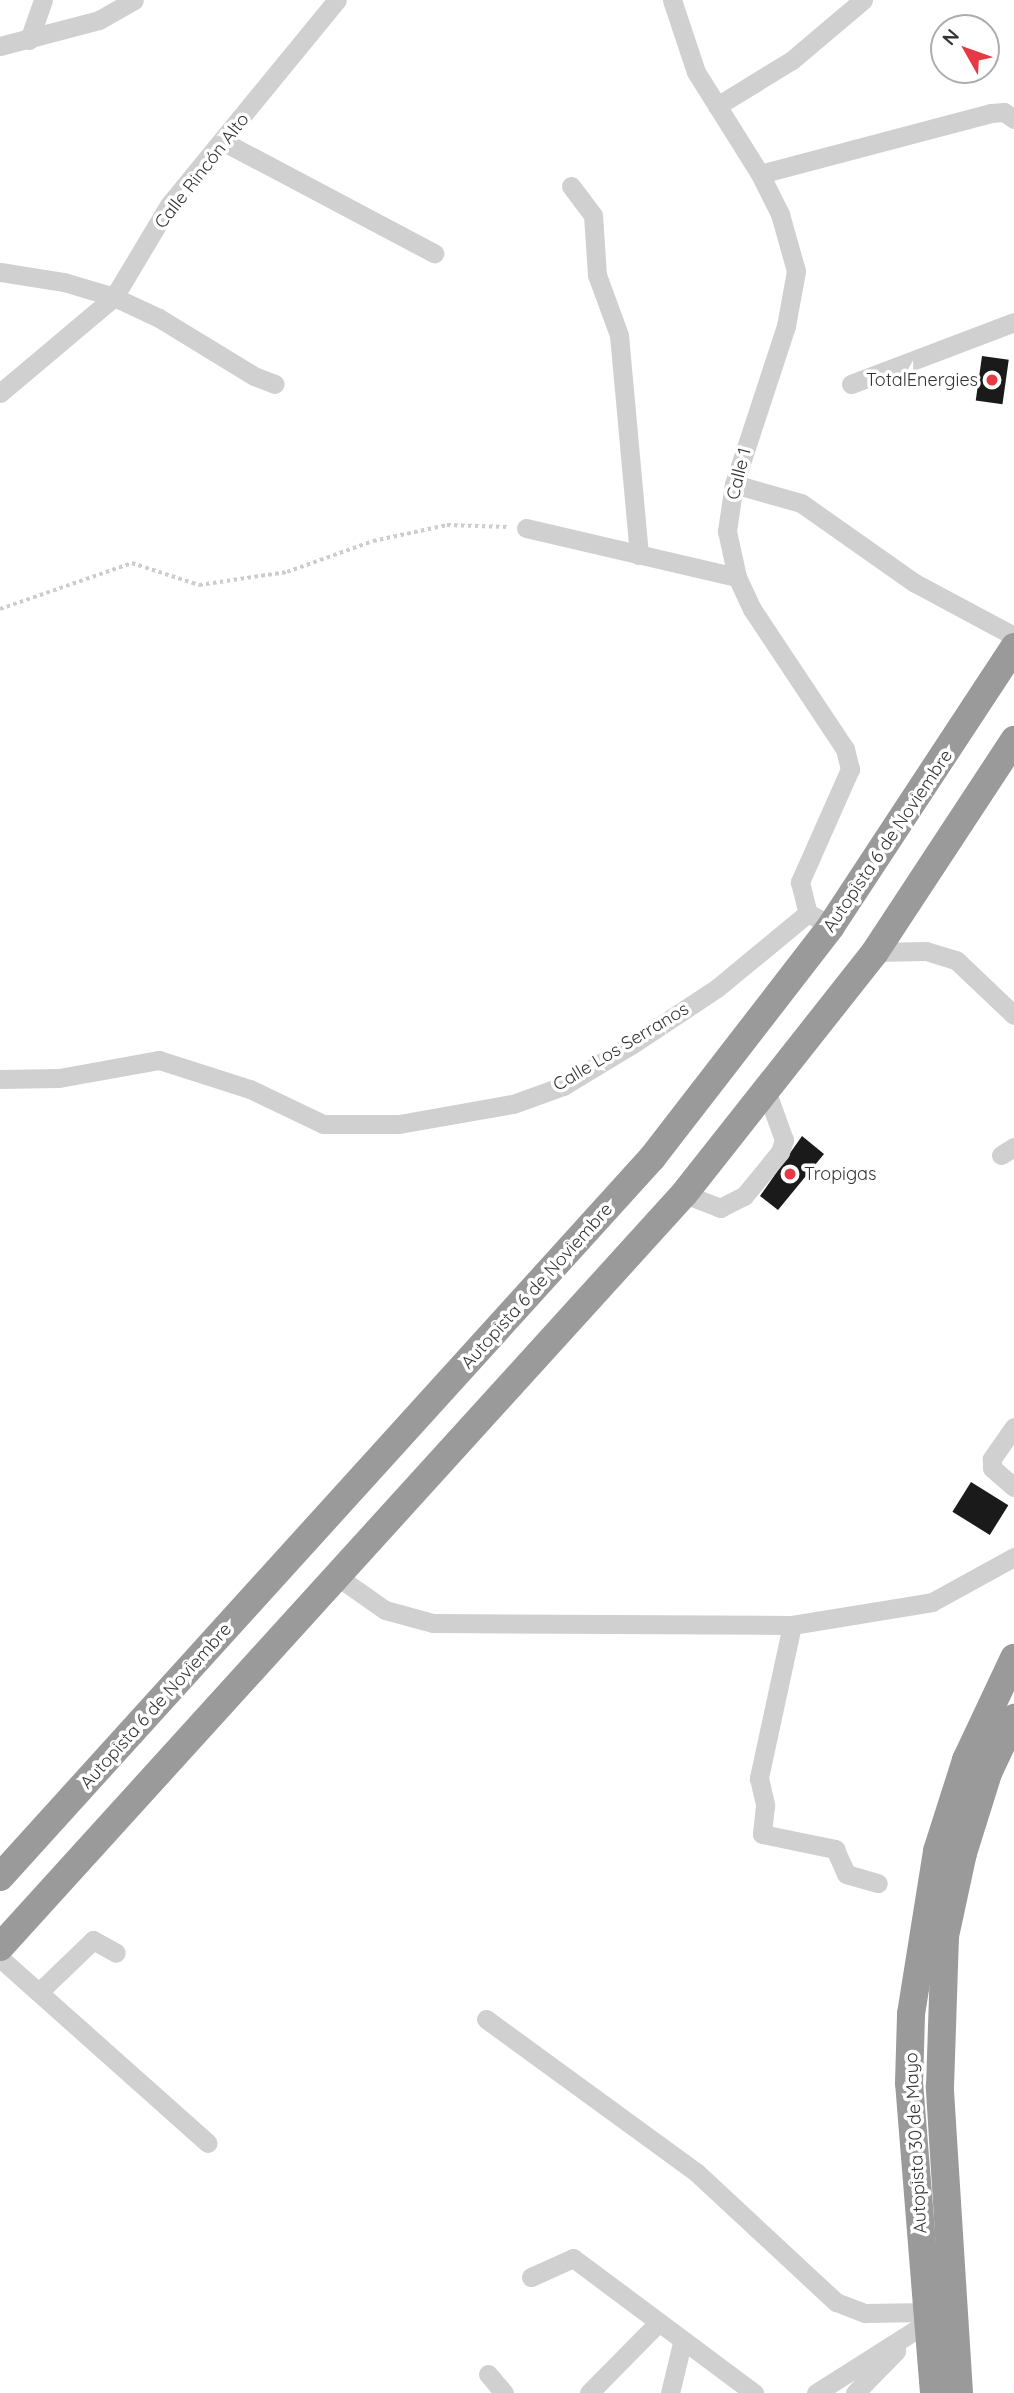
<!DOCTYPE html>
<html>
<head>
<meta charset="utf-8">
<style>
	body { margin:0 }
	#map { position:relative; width:1014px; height:2393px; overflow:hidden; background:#fff; font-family:Quicksand,sans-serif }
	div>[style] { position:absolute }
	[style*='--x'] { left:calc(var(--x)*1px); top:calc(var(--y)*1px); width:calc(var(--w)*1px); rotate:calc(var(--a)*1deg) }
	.building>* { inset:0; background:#1a1a1a; transform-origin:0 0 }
	.path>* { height:3.5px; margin-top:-1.75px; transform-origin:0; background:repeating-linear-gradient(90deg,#cdcdcd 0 3.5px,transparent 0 7px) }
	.minor>* { height:19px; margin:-9.5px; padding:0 9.5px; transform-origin:9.5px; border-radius:9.5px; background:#d0d0d0 }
	.highway>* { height:28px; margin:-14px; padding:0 14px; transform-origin:14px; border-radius:14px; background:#9a9a9a }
	.dots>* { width:19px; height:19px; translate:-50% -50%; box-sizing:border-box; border:4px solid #fff; border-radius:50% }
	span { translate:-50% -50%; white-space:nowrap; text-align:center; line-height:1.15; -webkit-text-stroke:7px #fff; paint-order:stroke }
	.street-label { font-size:18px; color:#333 }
	.poi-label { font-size:18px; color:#333 }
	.right { translate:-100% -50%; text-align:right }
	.left { translate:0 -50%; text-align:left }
	.north { position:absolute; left:930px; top:14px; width:70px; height:70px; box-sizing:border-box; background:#fff; border:2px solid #adadad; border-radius:50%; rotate:310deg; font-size:19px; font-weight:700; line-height:28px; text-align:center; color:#333 }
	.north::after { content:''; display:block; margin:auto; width:24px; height:32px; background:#e63946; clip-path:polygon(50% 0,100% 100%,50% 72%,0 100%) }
</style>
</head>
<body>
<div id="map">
	<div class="building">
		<i style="left:982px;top:356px;width:27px;height:45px;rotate:8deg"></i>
		<i style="clip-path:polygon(802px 1136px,824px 1154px,778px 1210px,760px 1196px)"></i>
		<i style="left:971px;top:1482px;width:44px;height:35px;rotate:32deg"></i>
	</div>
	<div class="path">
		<i style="--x:0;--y:609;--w:140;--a:-19.2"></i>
		<i style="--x:132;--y:563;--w:71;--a:18.2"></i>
		<i style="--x:199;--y:585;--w:89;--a:-8.4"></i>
		<i style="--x:287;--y:572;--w:91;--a:-19.8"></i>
		<i style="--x:373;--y:541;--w:76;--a:-12.2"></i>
		<i style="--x:447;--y:525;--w:60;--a:1.9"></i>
	</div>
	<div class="minor">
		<i style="--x:672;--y:0;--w:76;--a:71.6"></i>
		<i style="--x:696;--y:72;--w:120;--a:57.9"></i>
		<i style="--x:760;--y:174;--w:45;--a:63.4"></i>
		<i style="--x:780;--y:214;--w:59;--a:74.3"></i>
		<i style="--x:796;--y:271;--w:56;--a:100.3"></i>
		<i style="--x:786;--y:326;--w:166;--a:108.2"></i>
		<i style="--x:734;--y:484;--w:48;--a:98.5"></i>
		<i style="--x:727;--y:531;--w:47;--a:77.7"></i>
		<i style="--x:737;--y:577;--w:35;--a:65"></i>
		<i style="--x:752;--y:609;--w:168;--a:56.4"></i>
		<i style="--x:845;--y:749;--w:21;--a:76"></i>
		<i style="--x:850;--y:769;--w:124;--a:113.9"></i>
		<i style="--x:800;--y:882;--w:32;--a:76"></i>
		<i style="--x:808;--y:913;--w:26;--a:29"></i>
		<i style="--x:29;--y:40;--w:42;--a:-70.7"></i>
		<i style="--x:0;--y:46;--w:102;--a:-14.7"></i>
		<i style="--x:99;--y:20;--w:40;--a:-29.7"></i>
		<i style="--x:717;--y:106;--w:88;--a:-31.5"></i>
		<i style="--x:792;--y:60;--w:93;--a:-40.2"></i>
		<i style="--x:224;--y:142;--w:238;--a:27.9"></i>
		<i style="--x:760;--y:174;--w:239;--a:-14.8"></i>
		<i style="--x:991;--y:113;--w:13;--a:-4"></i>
		<i style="--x:1004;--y:112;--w:12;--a:35"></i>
		<i style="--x:571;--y:186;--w:36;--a:53"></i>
		<i style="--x:593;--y:215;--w:60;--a:86.2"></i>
		<i style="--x:597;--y:275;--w:64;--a:69.9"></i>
		<i style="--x:619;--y:335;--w:221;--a:84.8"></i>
		<i style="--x:0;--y:272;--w:65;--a:8.9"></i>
		<i style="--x:64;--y:282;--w:52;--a:16.7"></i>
		<i style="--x:114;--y:297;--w:50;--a:25"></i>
		<i style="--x:159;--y:318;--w:111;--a:31.4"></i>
		<i style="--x:254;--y:376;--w:22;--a:21"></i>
		<i style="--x:851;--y:384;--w:174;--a:-20.8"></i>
		<i style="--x:0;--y:393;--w:149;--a:-40.1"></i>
		<i style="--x:114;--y:297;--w:107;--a:-59.1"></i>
		<i style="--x:169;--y:205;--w:265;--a:-50.7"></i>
		<i style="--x:734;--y:484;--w:70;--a:15.8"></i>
		<i style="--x:801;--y:503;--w:139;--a:35.1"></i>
		<i style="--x:915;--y:583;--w:112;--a:28.2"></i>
		<i style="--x:526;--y:528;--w:217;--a:13.1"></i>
		<i style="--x:875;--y:952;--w:51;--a:-1.1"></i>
		<i style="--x:926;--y:951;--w:31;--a:17"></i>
		<i style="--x:956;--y:960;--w:80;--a:43.5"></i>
		<i style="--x:0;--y:1079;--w:59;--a:-1"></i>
		<i style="--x:59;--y:1078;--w:102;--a:-10.2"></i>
		<i style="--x:159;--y:1060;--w:96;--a:17.7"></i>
		<i style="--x:250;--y:1089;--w:81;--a:25.6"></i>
		<i style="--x:323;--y:1124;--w:76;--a:0"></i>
		<i style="--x:399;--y:1124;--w:116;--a:-10"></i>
		<i style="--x:513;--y:1104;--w:53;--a:-19.8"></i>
		<i style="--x:563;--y:1086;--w:79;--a:-31.1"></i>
		<i style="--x:631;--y:1045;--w:103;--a:-33.5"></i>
		<i style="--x:717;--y:988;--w:118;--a:-39.5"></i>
		<i style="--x:1001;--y:1155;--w:15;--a:-32"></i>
		<i style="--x:684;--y:1194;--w:39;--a:21"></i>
		<i style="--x:720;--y:1208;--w:27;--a:-27"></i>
		<i style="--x:744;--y:1196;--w:57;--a:-50.7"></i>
		<i style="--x:780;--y:1152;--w:13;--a:-72"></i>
		<i style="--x:784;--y:1140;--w:50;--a:-109.9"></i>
		<i style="--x:1014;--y:1427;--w:39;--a:125"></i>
		<i style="--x:992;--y:1459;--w:9;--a:90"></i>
		<i style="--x:992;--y:1468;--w:29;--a:41"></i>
		<i style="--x:338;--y:1577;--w:57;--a:35.1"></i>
		<i style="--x:385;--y:1610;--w:50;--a:15.2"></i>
		<i style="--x:433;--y:1623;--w:359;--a:0.3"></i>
		<i style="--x:792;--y:1625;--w:142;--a:-9.3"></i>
		<i style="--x:932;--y:1602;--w:94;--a:-28.8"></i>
		<i style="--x:792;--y:1625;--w:157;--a:102.2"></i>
		<i style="--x:759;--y:1778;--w:28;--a:77"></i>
		<i style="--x:765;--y:1805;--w:29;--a:96"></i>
		<i style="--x:762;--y:1834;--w:75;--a:11.6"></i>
		<i style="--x:835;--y:1849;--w:27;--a:66"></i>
		<i style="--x:846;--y:1874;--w:33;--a:16"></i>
		<i style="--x:0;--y:1958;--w:278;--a:41.7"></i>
		<i style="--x:39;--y:1992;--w:75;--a:-43.9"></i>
		<i style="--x:93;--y:1940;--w:26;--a:29"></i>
		<i style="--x:486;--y:2019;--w:260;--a:36.1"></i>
		<i style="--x:696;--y:2172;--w:191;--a:42.9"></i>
		<i style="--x:836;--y:2302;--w:31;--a:21"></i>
		<i style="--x:865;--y:2313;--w:63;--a:-0.9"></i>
		<i style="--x:531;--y:2277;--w:46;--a:-24.3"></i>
		<i style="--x:573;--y:2258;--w:226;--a:36.7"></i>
		<i style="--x:488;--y:2374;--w:25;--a:50"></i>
		<i style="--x:589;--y:2393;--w:97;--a:-45.4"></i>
		<i style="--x:670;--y:2393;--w:51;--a:-76.5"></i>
		<i style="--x:816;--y:2393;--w:133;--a:-32.4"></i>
		<i style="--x:855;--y:2393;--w:59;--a:-45.7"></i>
	</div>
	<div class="highway">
		<i style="--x:0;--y:1877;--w:971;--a:-47.8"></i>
		<i style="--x:652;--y:1158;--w:293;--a:-52.3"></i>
		<i style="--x:831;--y:926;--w:334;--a:-56.7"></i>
		<i style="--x:0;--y:1947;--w:1017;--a:-47.75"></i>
		<i style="--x:684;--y:1194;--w:308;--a:-51.7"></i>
		<i style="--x:875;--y:952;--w:254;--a:-56.7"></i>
		<i style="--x:934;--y:2393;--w:311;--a:-94.6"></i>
		<i style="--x:909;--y:2083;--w:69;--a:-88.3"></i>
		<i style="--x:911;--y:2014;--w:165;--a:-80.9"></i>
		<i style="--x:937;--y:1851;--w:96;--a:-72.3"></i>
		<i style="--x:966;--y:1760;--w:113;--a:-64.8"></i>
		<i style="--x:959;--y:2393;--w:307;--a:-93.6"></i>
		<i style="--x:940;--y:2087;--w:151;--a:-88.1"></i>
		<i style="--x:945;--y:1936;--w:85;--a:-77.8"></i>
		<i style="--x:963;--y:1853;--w:84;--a:-72.6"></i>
		<i style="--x:988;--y:1773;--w:61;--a:-64.7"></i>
	</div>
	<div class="dots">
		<i style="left:992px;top:380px;background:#e63946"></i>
		<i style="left:790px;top:1174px;background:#e63946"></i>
	</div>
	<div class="street-label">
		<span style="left:202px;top:171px;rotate:-52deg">Calle Rincón Alto</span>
		<span style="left:739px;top:474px;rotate:-76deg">Calle 1</span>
		<span style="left:888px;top:841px;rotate:-56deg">Autopista 6 de Noviembre</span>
		<span style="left:621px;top:1047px;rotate:-31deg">Calle Los Serranos</span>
		<span style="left:537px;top:1286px;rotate:-48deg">Autopista 6 de Noviembre</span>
		<span style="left:156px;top:1706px;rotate:-48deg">Autopista 6 de Noviembre</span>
		<span style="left:916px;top:2143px;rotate:-93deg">Autopista 30 de Mayo</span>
	</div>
	<div class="poi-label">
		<span class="right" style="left:978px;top:380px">TotalEnergies</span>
		<span class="left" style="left:804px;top:1174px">Tropigas</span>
	</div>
	<div class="north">N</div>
</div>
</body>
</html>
